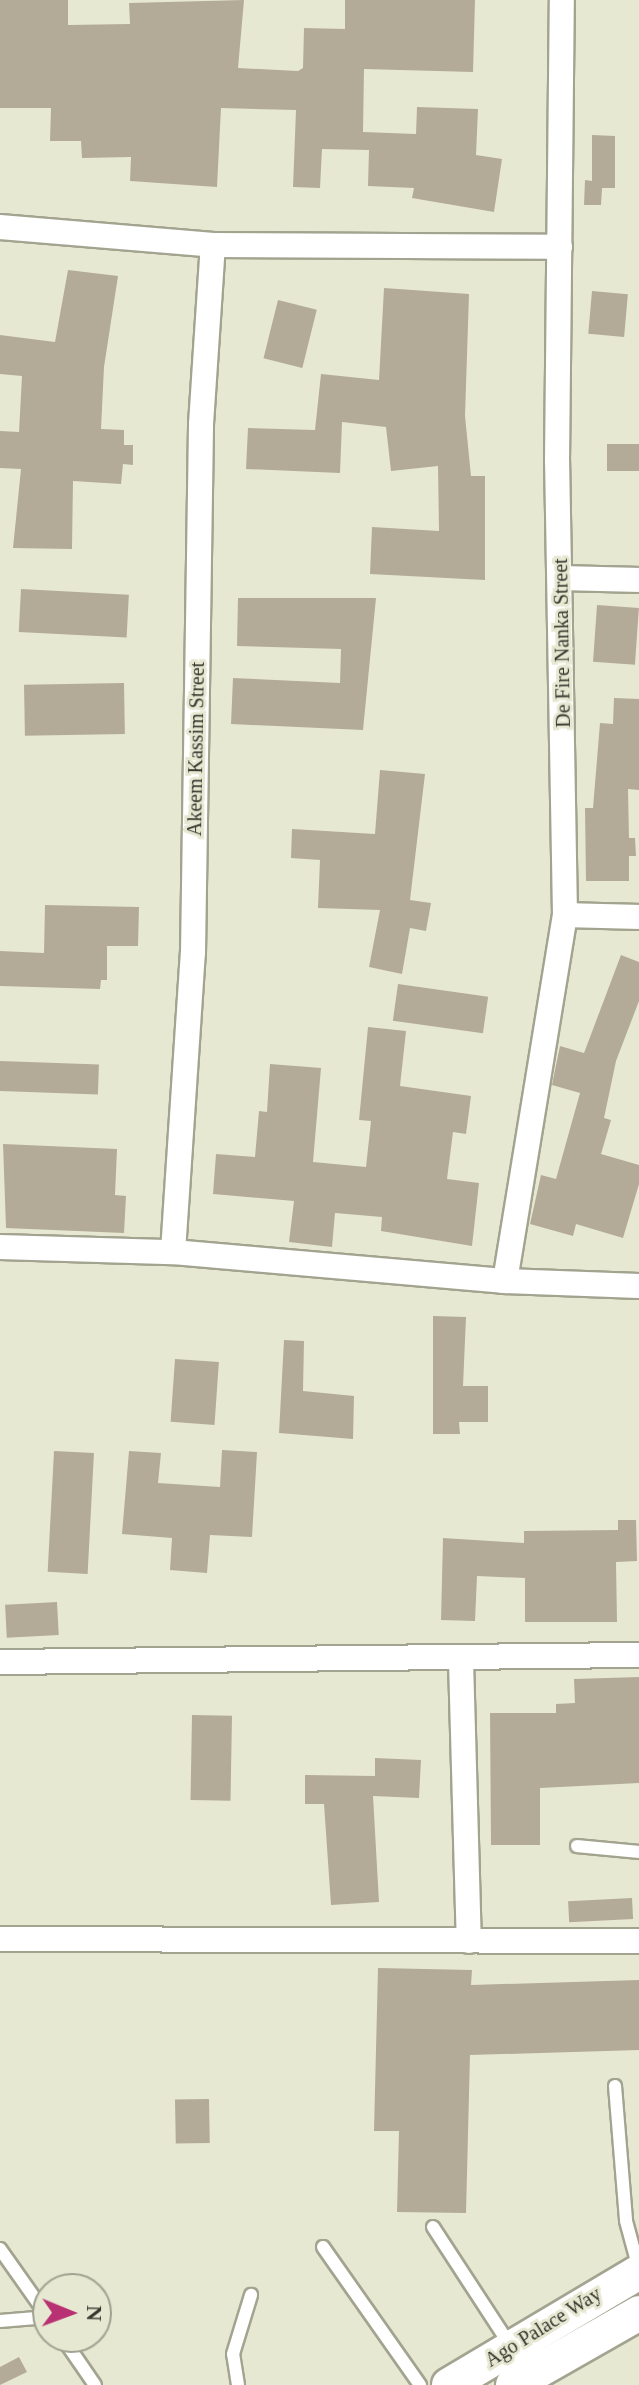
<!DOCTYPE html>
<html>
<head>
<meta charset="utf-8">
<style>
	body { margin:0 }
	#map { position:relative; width:639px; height:2385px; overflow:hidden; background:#e7e8d2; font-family:"Times New Roman",serif }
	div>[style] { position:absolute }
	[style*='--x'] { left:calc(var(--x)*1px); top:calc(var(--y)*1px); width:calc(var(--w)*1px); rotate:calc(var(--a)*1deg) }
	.building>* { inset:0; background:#b3ab97; transform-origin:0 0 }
	.roads { filter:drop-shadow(2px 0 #a3a490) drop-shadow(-2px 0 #a3a490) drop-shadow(0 2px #a3a490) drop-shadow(0 -2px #a3a490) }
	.lane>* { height:12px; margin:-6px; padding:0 6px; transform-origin:6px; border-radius:6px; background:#fff }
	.street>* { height:24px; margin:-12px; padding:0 12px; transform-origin:12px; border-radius:12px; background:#fff }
	.secondary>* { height:34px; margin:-17px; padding:0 17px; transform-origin:17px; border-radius:17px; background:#fff }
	span { translate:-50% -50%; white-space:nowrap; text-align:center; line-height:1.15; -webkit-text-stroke:6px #e7e8d2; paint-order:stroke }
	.street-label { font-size:20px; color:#35362d }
	.north { position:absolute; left:32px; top:2273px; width:80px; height:80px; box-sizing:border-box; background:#e7e8d2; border:2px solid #a0a190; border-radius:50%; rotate:91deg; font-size:22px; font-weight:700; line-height:32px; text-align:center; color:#35362d }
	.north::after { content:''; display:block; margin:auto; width:28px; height:36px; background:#b83173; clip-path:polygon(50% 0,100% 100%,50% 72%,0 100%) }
</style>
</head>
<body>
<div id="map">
	<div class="building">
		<i style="clip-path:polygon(0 0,68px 0,68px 25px,130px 24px,129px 3px,244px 0,238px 68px,298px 71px,303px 68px,304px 28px,345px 29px,345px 0,475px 0,473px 72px,364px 69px,363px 132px,416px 134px,417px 107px,478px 109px,476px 155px,502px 159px,494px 212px,412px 198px,414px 188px,368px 186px,369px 150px,322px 149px,320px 188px,293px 187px,296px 110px,221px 108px,217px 187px,130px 181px,131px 157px,82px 158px,81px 141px,50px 141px,51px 108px,0 108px)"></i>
		<i style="clip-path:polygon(592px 135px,615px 136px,615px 188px,602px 188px,601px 205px,584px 205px,585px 180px,592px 181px)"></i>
		<i style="clip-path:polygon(68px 270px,118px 276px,104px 367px,101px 429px,124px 430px,124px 445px,133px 445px,133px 465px,123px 464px,121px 484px,73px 481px,72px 549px,13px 548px,21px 469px,0 468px,0 431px,19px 432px,22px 376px,0 374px,0 335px,55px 342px)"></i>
		<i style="clip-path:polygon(384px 288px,469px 294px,465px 416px,471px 476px,485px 476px,485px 580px,370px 574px,372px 527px,439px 531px,438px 466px,391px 471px,386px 427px,342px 422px,340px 473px,246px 469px,248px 428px,315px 430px,321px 374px,379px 380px)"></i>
		<i style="left:592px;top:291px;width:36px;height:43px;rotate:5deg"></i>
		<i style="left:278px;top:300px;width:40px;height:60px;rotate:14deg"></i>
		<i style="left:607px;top:444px;width:32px;height:27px"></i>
		<i style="left:21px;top:589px;width:108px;height:43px;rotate:3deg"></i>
		<i style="clip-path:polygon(238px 598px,376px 598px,363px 730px,231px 724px,233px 678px,340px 683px,341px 649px,237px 646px)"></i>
		<i style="left:597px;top:605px;width:42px;height:57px;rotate:4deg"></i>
		<i style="left:124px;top:683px;width:51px;height:100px;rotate:89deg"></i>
		<i style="clip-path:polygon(614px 698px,639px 699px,639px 790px,628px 789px,629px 838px,635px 838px,636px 856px,629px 856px,629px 881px,586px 881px,585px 808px,593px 808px,600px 723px,613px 724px)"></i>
		<i style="clip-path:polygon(380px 770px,425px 774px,410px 900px,431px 903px,426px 931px,410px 928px,402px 974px,369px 967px,380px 910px,318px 908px,320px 860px,291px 858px,292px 829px,375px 834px)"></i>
		<i style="clip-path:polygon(45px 905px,139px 907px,138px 946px,107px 946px,107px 980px,101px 980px,100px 989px,0 986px,0 951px,44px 953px)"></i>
		<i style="clip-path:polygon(621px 955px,639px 962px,639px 1001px,616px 1061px,604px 1118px,611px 1120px,601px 1154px,639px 1165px,639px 1184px,623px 1238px,576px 1224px,573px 1236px,530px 1224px,541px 1175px,556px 1179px,580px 1093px,552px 1085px,556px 1065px,560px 1046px,584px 1053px)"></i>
		<i style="left:398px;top:984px;width:91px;height:37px;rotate:8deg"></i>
		<i style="clip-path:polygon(368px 1027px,406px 1031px,400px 1086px,471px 1096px,466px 1134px,453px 1132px,447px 1179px,479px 1183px,472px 1246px,381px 1231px,382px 1217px,335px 1213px,332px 1247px,289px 1242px,294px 1201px,213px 1194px,216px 1154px,255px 1157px,259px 1111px,267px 1112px,270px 1064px,321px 1068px,313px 1162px,366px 1167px,371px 1121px,359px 1120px)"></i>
		<i style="left:0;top:1061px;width:99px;height:30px;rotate:2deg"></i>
		<i style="clip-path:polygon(3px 1144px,117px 1149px,115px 1195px,126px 1196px,124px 1233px,6px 1228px)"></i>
		<i style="clip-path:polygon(433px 1316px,466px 1317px,463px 1386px,488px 1386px,488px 1422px,459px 1422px,460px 1434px,433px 1434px)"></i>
		<i style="clip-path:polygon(284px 1340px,304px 1341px,303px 1391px,354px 1396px,353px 1439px,279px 1433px)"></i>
		<i style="left:175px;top:1359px;width:44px;height:63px;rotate:4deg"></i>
		<i style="clip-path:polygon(222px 1450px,257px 1452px,252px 1537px,210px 1535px,207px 1573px,170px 1570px,172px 1538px,122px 1534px,129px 1451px,161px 1453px,158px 1483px,220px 1487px)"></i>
		<i style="left:54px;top:1451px;width:40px;height:121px;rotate:3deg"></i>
		<i style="clip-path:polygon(618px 1520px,636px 1520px,637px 1561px,616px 1562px,617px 1622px,525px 1622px,525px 1578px,477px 1576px,475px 1621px,441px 1620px,443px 1538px,524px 1543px,524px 1531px,618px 1530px)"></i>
		<i style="left:57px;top:1602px;width:33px;height:52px;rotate:87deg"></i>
		<i style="clip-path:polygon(639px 1677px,639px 1783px,540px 1788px,540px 1845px,491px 1845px,490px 1713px,556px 1713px,556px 1704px,575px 1703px,574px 1679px)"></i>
		<i style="left:192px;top:1715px;width:40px;height:85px;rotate:1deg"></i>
		<i style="clip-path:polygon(375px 1758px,421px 1760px,419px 1798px,373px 1796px,379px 1902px,331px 1905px,324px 1804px,305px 1804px,305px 1775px,375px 1776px)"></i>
		<i style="left:632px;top:1898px;width:21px;height:64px;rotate:87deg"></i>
		<i style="clip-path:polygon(378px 1968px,472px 1970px,471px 1985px,639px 1980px,639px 2050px,470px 2055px,466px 2213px,397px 2212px,399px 2131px,374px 2131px)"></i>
		<i style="left:209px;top:2099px;width:44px;height:34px;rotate:89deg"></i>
		<i style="clip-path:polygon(19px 2357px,27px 2372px,0 2385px,0 2367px)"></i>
	</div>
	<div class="roads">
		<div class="lane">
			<i style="--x:577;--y:1846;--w:62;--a:5.5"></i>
			<i style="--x:615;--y:2086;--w:135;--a:85.3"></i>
			<i style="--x:626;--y:2221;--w:50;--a:74.8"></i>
			<i style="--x:433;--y:2227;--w:141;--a:56.9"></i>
			<i style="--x:323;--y:2247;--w:169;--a:54.9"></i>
			<i style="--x:0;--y:2249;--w:83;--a:54.8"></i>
			<i style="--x:0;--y:2321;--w:48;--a:-4.8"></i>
			<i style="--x:62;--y:2337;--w:58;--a:55.5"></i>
			<i style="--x:238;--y:2385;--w:31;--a:-99"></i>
			<i style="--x:233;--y:2354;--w:62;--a:-73"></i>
		</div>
		<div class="street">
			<i style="--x:0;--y:227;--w:214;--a:4.8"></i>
			<i style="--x:213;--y:245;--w:347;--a:0.3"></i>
			<i style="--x:562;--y:578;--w:77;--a:1.5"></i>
			<i style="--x:565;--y:915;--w:74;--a:1.5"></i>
			<i style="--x:0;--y:1247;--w:173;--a:1.7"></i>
			<i style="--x:173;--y:1252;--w:333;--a:5"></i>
			<i style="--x:505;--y:1281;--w:134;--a:2.1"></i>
			<i style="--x:173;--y:1252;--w:300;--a:-86.2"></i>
			<i style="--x:193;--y:953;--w:529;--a:-89.13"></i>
			<i style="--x:201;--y:424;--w:179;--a:-86.2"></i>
			<i style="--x:505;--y:1281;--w:371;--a:-80.7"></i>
			<i style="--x:565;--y:915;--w:454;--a:-91"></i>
			<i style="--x:557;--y:461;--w:461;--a:-89.4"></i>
			<i style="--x:461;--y:1661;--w:280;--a:88.4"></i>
			<i style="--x:0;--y:1662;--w:639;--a:-0.63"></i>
			<i style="--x:0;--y:1939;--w:639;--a:0.18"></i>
		</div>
		<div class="secondary">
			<i style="--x:449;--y:2385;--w:221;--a:-30.7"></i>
			<i style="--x:513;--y:2385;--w:145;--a:-29.7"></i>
		</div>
	</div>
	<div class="street-label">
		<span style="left:562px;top:643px;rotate:-91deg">De Fire Nanka Street</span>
		<span style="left:196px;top:749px;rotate:-89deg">Akeem Kassim Street</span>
		<span style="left:543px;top:2327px;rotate:-32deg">Ago Palace Way</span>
	</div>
	<div class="north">N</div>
</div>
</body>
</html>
